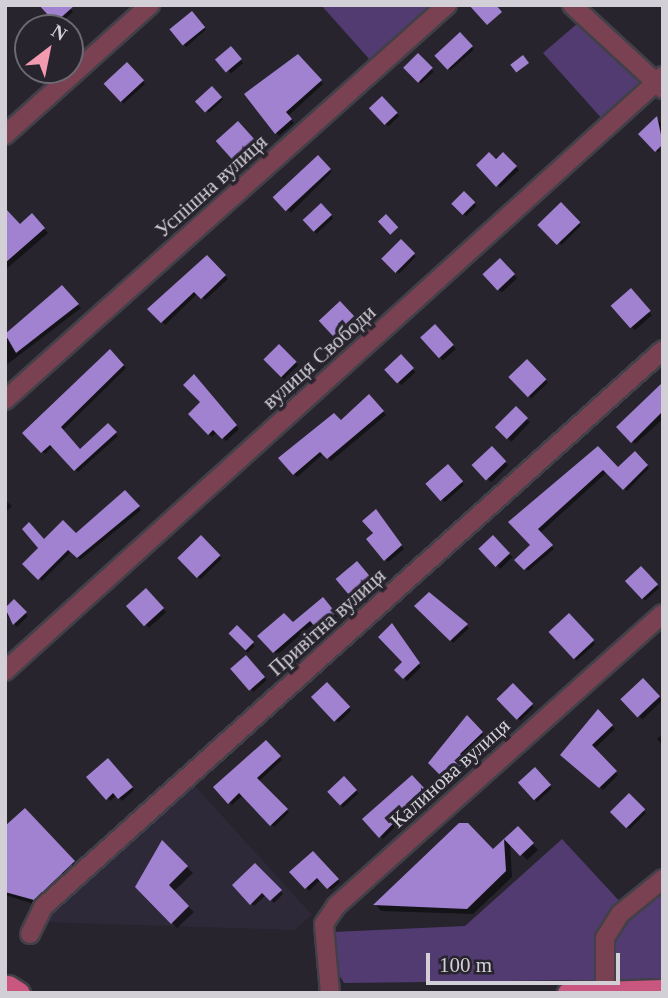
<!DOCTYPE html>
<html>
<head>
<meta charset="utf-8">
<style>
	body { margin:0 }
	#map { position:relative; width:668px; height:998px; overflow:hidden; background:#27242d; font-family:"Times New Roman",serif }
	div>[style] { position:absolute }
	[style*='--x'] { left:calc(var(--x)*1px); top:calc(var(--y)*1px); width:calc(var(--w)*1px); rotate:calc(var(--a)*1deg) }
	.built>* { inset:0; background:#2e2938 }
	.green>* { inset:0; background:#513b71 }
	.shadow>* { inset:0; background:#0007; transform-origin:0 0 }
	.building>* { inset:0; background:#a082d0; transform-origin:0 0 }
	.roads { filter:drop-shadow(2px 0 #424048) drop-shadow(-2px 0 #424048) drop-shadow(0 2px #424048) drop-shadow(0 -2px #424048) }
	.minor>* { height:18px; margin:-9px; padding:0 9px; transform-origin:9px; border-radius:9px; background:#794152 }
	.major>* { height:21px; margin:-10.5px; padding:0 10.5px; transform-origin:10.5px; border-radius:10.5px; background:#c9567e }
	span { translate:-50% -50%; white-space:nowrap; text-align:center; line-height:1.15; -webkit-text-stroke:7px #27242d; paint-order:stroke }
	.street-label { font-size:21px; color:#d2d0d6 }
	.frame { position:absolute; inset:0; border:7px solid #d2d0d6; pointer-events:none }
	.north { position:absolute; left:14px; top:14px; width:70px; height:70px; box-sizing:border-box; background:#27242d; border:2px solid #6b6971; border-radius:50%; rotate:32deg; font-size:19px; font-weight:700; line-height:28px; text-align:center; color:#d2d0d6 }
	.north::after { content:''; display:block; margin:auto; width:24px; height:32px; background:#f29aaf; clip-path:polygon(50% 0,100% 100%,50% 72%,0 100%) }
	.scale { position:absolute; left:426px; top:953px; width:194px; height:32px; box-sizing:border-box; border:4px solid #d2d0d6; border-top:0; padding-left:9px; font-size:21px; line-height:24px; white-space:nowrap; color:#d2d0d6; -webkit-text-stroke:5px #27242d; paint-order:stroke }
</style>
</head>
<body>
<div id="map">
	<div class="built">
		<i style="clip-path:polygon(195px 786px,312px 915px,294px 930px,43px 922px)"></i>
	</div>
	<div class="green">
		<i style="clip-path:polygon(321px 5px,434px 5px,371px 61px)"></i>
		<i style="clip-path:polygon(578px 23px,644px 84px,604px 121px,543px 53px)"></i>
		<i style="clip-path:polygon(562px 839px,623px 905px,599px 936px,594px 980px,344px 983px,336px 970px,333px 932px,465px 926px)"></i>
		<i style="clip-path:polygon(663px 886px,663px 979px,613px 980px,614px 942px,627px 916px)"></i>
	</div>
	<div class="shadow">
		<i style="clip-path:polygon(42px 5px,67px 5px,73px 12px,59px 24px)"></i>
		<i style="left:192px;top:14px;width:21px;height:26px;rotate:49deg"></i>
		<i style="left:460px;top:34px;width:21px;height:31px;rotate:49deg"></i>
		<i style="left:230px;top:48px;width:20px;height:16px;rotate:49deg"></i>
		<i style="left:418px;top:55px;width:23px;height:17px;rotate:47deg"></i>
		<i style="clip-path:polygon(298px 56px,323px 84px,288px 116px,294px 123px,279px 136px,247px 94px)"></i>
		<i style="left:127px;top:64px;width:27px;height:29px;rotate:48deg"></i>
		<i style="left:212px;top:88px;width:16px;height:19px;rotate:47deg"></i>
		<i style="left:382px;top:99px;width:24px;height:15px;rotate:45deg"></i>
		<i style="clip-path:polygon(656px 118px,663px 125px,659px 153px,640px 134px)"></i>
		<i style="left:238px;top:123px;width:29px;height:27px;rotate:49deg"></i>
		<i style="clip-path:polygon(503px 154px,519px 170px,500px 188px,478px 165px)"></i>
		<i style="left:317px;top:157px;width:21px;height:58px;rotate:45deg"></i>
		<i style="left:464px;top:193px;width:18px;height:15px;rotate:45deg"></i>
		<i style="left:560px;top:204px;width:30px;height:28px;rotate:45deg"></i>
		<i style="left:321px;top:205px;width:18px;height:23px;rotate:47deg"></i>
		<i style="clip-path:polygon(5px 210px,20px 226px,32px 216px,48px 233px,5px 270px)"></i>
		<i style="left:401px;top:242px;width:21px;height:24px;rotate:45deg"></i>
		<i style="clip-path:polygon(207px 257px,228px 279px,205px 300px,198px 293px,165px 325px,150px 309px)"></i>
		<i style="left:500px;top:260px;width:25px;height:21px;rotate:47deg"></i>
		<i style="clip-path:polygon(62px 287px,81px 308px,5px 366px,5px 337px)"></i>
		<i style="left:631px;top:291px;width:32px;height:23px;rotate:49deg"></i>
		<i style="left:340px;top:303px;width:23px;height:26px;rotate:47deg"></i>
		<i style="left:435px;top:326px;width:31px;height:17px;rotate:48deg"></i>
		<i style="left:279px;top:346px;width:27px;height:20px;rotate:45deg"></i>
		<i style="clip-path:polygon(110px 352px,126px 368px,62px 431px,80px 451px,108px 426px,118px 436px,78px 472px,53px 446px,45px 454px,25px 433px)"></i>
		<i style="left:401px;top:357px;width:21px;height:19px;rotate:47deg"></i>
		<i style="left:527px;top:361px;width:30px;height:23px;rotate:46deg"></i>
		<i style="clip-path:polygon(194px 377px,239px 429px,226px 441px,217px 432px,212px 437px,190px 414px,203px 402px)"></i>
		<i style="clip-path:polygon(663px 386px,663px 419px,635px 444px,619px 427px)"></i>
		<i style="clip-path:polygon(369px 397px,386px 415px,331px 461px,324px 453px,297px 477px,280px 458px,341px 423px)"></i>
		<i style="left:516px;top:409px;width:19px;height:27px;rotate:43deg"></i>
		<i style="clip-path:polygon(597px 448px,618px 469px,635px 453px,649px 468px,627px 491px,607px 472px,540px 533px,554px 549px,528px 571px,517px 560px,532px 545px,511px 522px)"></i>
		<i style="left:492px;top:449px;width:23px;height:24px;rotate:45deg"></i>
		<i style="left:448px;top:467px;width:24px;height:26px;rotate:48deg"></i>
		<i style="clip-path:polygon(125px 492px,141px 510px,80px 560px,72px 551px,42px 581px,25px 564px,44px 541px,76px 536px)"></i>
		<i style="clip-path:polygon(5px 500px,12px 506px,5px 513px)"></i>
		<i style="clip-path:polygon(379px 514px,404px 549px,388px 562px,369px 540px)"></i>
		<i style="left:201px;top:537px;width:30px;height:30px;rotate:46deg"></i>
		<i style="left:493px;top:537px;width:28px;height:17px;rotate:46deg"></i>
		<i style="left:357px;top:563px;width:26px;height:25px;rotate:50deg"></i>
		<i style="left:641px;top:568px;width:27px;height:19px;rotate:48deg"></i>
		<i style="left:146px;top:590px;width:30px;height:23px;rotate:48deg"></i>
		<i style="clip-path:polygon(429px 595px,469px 628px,453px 643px,417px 606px)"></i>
		<i style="clip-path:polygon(323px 599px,338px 616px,321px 631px,314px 623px,277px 655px,260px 636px,293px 625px)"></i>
		<i style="clip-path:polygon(14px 602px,28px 616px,17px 627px,5px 614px)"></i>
		<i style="left:569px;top:615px;width:39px;height:25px;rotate:48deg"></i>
		<i style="left:237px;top:627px;width:26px;height:10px;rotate:47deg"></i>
		<i style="clip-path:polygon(395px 628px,421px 667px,407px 681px,396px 670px,404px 662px)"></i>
		<i style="left:246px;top:657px;width:31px;height:18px;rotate:48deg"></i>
		<i style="left:643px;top:680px;width:28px;height:28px;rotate:46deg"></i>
		<i style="left:327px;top:685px;width:35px;height:18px;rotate:46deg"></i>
		<i style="left:513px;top:686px;width:30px;height:19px;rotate:46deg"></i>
		<i style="clip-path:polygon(598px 712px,615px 729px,594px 749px,618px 775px,603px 790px,562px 754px)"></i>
		<i style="clip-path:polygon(468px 718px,485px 736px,461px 758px,467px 764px,450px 782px,431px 763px)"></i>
		<i style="clip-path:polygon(663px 734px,663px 746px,657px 739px)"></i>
		<i style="clip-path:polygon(266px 742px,282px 760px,258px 782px,289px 812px,274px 827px,243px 795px,232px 805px,216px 787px)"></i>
		<i style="clip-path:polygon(108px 761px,134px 790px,122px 801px,117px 795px,110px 801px,89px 777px)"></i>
		<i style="left:535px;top:770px;width:25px;height:20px;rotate:48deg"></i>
		<i style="clip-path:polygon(412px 777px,427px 794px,383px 839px,364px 819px)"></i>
		<i style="left:344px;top:778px;width:21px;height:21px;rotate:47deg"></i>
		<i style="left:629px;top:796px;width:24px;height:23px;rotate:45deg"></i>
		<i style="clip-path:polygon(25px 810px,80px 869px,41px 906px,5px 895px,5px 829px)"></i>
		<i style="clip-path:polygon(460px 825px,493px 852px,518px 829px,538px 850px,527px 860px,510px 842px,512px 877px,473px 914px,381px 911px,376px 905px)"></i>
		<i style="clip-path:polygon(163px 843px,193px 873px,173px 892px,194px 912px,177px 928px,137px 887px)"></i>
		<i style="clip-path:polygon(313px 853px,340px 882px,331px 890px,321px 879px,309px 891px,292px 873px)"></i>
		<i style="clip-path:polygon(255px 865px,283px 894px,274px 903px,266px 895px,254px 906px,234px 886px)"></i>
	</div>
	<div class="building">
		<i style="clip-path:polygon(39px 5px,75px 5px,55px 23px)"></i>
		<i style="clip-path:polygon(469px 5px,496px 5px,502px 12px,487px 25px)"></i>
		<i style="left:192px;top:11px;width:21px;height:29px;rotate:51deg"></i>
		<i style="left:460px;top:32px;width:19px;height:35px;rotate:47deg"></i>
		<i style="left:231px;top:46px;width:17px;height:21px;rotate:50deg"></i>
		<i style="left:418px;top:53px;width:21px;height:21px;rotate:45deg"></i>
		<i style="clip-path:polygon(298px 54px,322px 80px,286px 112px,292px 119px,275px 134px,244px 94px)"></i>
		<i style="left:523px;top:55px;width:10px;height:16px;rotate:53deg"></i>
		<i style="left:127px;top:62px;width:25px;height:32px;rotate:47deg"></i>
		<i style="left:212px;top:86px;width:15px;height:23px;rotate:48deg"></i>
		<i style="left:382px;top:96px;width:23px;height:18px;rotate:47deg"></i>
		<i style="clip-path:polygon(657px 116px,663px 144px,655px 152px,638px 134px)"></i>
		<i style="left:238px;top:121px;width:27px;height:30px;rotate:48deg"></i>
		<i style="clip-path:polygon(489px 152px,496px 159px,503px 152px,517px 166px,496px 187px,476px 165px)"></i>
		<i style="left:318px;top:155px;width:19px;height:62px;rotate:47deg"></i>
		<i style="left:464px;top:191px;width:16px;height:18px;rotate:45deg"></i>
		<i style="left:561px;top:202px;width:28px;height:33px;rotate:46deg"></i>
		<i style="left:321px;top:203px;width:16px;height:25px;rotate:47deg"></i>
		<i style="clip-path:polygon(5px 208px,20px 224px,32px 213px,45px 228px,5px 263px)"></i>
		<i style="left:386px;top:214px;width:18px;height:11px;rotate:47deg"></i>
		<i style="left:401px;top:239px;width:20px;height:28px;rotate:45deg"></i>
		<i style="clip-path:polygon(207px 255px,226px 275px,201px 299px,194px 292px,161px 323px,147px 309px)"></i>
		<i style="left:500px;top:258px;width:22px;height:24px;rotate:47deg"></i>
		<i style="clip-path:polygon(62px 285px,79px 304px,16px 353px,5px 334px)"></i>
		<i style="left:631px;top:288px;width:30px;height:27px;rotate:49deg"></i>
		<i style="left:340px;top:301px;width:21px;height:29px;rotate:47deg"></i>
		<i style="left:435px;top:324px;width:28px;height:20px;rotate:48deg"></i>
		<i style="left:279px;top:344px;width:25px;height:22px;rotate:45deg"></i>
		<i style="clip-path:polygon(110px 349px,124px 365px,61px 427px,80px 449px,108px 423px,117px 432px,74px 471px,50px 445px,41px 453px,22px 433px)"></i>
		<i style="left:401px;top:354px;width:19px;height:23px;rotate:47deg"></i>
		<i style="left:527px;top:359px;width:28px;height:26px;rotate:46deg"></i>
		<i style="clip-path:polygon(194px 374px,237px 425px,222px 439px,213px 430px,208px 435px,188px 414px,200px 402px,183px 385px)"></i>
		<i style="clip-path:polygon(663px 382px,663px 411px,631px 443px,616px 427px)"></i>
		<i style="clip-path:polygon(369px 394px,384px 411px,327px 459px,320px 452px,293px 475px,278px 458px,334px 413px,341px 420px)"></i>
		<i style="left:516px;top:406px;width:17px;height:30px;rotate:45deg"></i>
		<i style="left:492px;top:446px;width:21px;height:28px;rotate:47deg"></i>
		<i style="clip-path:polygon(598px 446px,618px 467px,635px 451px,648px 465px,623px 490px,603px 470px,538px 529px,553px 545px,524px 570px,514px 560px,530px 545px,508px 522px)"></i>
		<i style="left:448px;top:464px;width:23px;height:30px;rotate:49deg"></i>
		<i style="clip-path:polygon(125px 490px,140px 506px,77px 558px,68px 550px,38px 580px,22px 564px,38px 548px,22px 529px,29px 522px,44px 539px,63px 520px,76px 533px)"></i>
		<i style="clip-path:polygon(376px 509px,402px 545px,384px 561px,366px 539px,373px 533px,362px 521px)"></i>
		<i style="left:201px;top:535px;width:28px;height:33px;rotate:46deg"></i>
		<i style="left:493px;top:535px;width:25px;height:20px;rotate:47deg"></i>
		<i style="left:357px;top:561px;width:23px;height:28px;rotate:50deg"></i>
		<i style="left:641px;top:566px;width:25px;height:22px;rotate:47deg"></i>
		<i style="left:146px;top:588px;width:27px;height:27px;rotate:48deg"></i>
		<i style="clip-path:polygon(429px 592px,468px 624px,450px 641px,414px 606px)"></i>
		<i style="clip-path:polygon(323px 597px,336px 613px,317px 629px,310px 621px,273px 653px,257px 636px,284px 613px,293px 622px)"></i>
		<i style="clip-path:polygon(14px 599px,27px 612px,13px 625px,5px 608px)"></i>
		<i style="left:569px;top:613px;width:37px;height:28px;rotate:47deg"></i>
		<i style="clip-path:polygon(392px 623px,420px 663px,403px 679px,394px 670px,402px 662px,378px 637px)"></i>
		<i style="left:237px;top:625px;width:24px;height:12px;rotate:45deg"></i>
		<i style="left:246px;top:655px;width:29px;height:21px;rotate:49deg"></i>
		<i style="left:643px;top:678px;width:25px;height:31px;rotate:47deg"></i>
		<i style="left:327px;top:682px;width:34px;height:22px;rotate:47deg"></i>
		<i style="left:513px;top:683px;width:29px;height:23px;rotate:46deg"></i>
		<i style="clip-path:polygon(598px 709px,613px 725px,592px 745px,617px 771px,599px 788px,560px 755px)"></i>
		<i style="clip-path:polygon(467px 715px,483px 732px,460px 754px,466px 760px,446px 781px,428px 763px)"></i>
		<i style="clip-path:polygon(266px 740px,281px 756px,257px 778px,288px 809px,270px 826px,239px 793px,228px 804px,213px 787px)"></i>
		<i style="clip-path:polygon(108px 758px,133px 787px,118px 799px,113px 793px,106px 800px,86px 777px)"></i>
		<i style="left:535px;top:767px;width:24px;height:23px;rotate:48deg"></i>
		<i style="clip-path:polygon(412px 775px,426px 790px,379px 838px,362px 819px)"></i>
		<i style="left:344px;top:776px;width:19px;height:23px;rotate:47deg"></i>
		<i style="left:629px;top:793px;width:23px;height:27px;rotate:45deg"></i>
		<i style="clip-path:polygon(25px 808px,75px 861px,34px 900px,5px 892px,5px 826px)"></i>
		<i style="clip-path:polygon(459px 823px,468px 823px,493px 849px,518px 826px,534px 843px,520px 856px,504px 839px,506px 871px,467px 909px,373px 905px)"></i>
		<i style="clip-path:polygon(162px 840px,188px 866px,169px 885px,189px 906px,171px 924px,135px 887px)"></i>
		<i style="clip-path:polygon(313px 851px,339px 879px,327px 889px,317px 878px,305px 889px,289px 872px)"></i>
		<i style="clip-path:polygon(255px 863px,282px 890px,270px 901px,262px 893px,250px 905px,232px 885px)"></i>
	</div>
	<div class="roads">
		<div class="minor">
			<i style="--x:572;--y:5;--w:124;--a:42.7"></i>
			<i style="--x:5;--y:135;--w:195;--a:-41.9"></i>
			<i style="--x:5;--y:400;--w:593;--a:-41.79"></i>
			<i style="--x:5;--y:671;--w:887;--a:-42.12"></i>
			<i style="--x:30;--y:934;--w:30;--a:-64"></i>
			<i style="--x:43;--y:907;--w:833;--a:-41.94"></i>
			<i style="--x:605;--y:991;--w:53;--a:-90"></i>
			<i style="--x:605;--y:938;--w:28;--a:-58"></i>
			<i style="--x:620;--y:914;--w:55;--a:-39.1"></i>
			<i style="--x:330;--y:993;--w:69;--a:-95"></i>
			<i style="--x:324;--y:924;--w:22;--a:-56"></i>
			<i style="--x:336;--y:906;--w:438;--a:-41.8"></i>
		</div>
		<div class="major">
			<i style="--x:8;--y:986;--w:13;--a:32"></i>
			<i style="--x:568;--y:993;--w:95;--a:-1.8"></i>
		</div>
	</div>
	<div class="street-label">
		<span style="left:211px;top:186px;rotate:-42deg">Успішна вулиця</span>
		<span style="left:319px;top:357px;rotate:-42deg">вулиця Свободи</span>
		<span style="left:327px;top:622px;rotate:-42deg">Привітна вулиця</span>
		<span style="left:450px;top:773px;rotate:-42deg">Калинова вулиця</span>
	</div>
	<div class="frame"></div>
	<div class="north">N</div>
	<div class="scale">100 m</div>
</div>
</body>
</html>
